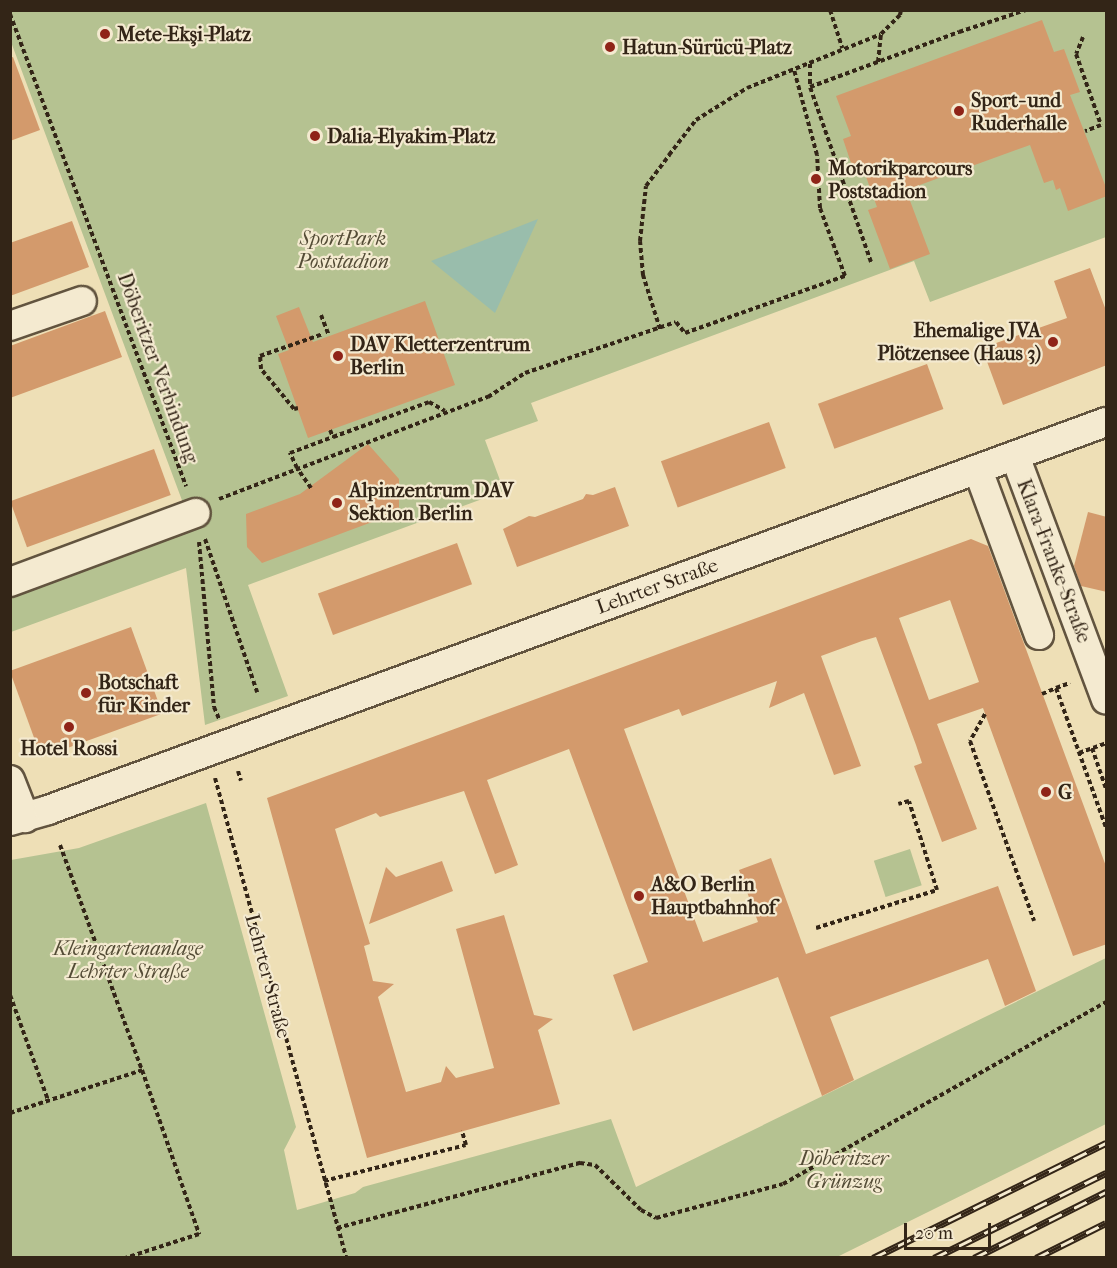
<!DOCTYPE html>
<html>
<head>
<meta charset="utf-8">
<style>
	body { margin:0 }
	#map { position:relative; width:1117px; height:1268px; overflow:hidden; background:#eedfb6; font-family:"IM FELL French Canon",serif }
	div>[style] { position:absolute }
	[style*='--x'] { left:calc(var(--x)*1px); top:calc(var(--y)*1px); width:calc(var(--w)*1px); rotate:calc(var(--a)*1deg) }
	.green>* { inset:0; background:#b5c291; transform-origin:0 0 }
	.water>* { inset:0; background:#99bdac }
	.building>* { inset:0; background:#d39a6c; transform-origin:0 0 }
	.path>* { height:4px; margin-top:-2px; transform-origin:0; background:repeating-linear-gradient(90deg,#332517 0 4.5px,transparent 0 7.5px) }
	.roads { filter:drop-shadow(2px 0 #62543f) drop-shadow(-2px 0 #62543f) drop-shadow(0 2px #62543f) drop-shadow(0 -2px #62543f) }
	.minor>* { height:28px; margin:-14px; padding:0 14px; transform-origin:14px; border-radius:14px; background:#f4ead0 }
	.rail>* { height:7px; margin-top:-3.5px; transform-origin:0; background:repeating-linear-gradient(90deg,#f4ead0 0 14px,#332517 0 28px); box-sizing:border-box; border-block:2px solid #332517 }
	.dots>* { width:16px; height:16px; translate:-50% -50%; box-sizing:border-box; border:3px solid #f4ead0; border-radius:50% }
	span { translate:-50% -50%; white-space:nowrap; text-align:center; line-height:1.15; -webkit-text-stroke:4.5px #f4ead0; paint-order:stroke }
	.poi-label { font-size:20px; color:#332517; font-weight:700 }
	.left { translate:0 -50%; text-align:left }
	.right { translate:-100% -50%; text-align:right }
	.park-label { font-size:20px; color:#544c36; font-style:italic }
	.street-label { font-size:20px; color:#332517 }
	.frame { position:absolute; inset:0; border:12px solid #332517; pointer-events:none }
	.scale { position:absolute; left:904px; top:1223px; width:87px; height:27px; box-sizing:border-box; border:3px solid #332517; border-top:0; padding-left:8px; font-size:18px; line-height:21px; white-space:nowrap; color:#332517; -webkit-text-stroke:4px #f4ead0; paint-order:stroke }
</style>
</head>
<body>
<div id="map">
	<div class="green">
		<i style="clip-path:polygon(11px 10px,1106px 11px,1106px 237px,930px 302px,914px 261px,531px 403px,538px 421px,485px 440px,504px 491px,248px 585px,288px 696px,205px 725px,186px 568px,11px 632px,11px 568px,183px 503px,11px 42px)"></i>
		<i style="clip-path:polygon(206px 803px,296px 1127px,284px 1150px,297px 1210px,355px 1193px,363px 1187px,611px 1119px,636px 1187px,1106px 958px,1106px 1124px,837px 1257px,11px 1257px,11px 860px,79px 848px)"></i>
		<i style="left:910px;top:849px;width:38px;height:38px;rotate:72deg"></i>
	</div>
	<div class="water">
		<i style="clip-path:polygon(538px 219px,495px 313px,431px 261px)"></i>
	</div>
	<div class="building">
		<i style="clip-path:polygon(1042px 20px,1054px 52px,1064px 49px,1080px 92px,1070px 95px,1107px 190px,1107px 196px,1068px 211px,1060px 188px,1056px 190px,1053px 180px,1044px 183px,1030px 145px,906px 190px,930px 254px,890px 269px,868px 210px,877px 207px,861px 163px,852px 166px,843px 139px,851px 136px,836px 96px)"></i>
		<i style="clip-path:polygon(13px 57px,40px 130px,10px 141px,10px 58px)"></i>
		<i style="clip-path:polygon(72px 221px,89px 267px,10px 296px,10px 243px)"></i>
		<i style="clip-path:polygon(1090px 268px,1107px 313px,1107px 365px,1003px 405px,982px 348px,1067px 318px,1054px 281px)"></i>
		<i style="clip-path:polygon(425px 301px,455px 385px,308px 438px,278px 354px,289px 350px,276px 316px,299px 307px,313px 342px)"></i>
		<i style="clip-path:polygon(105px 311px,122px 357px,10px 398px,10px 346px)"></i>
		<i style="left:927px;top:364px;width:48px;height:116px;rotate:70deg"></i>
		<i style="left:769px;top:422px;width:49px;height:115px;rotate:70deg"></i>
		<i style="clip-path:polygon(368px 444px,399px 479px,399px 512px,262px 563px,247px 547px,246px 514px,300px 494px)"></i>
		<i style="left:154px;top:449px;width:49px;height:153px;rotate:70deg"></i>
		<i style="clip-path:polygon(615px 487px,629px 526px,517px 567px,503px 529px,529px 516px,535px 517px,583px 499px,586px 494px,593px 495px)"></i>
		<i style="clip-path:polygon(1088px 512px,1107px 517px,1107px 592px,1081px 586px,1074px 566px)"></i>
		<i style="clip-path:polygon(evenodd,971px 539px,988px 546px,1107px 869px,1107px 944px,1073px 956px,983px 708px,937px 724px,977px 829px,942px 842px,914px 766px,922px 763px,916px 745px,876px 637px,862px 641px,821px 656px,861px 766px,834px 775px,804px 693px,769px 708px,777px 681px,682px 716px,679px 709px,624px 729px,703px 942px,758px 922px,739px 870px,771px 858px,806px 954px,998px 886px,1036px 991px,1005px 1006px,988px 959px,830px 1017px,854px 1080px,822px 1096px,778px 977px,633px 1031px,613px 975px,648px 962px,569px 749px,487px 780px,518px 865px,495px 874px,464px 791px,380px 817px,376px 813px,335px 829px,370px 944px,364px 946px,373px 981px,394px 984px,378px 997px,406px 1092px,441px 1082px,446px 1066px,456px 1078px,494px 1068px,456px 929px,504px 915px,534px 1015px,553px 1019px,538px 1030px,560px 1104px,367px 1158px,267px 798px,971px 539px,950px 600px,979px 682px,929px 700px,899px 618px,950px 600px)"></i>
		<i style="left:457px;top:543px;width:44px;height:148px;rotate:70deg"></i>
		<i style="left:131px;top:627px;width:92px;height:129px;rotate:70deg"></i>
		<i style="clip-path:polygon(442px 861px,453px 891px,369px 924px,386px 867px,396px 877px)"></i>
	</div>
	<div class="path">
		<i style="--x:830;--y:10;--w:40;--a:72"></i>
		<i style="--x:10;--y:14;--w:504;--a:69.55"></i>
		<i style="--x:1083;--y:37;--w:18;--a:112"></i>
		<i style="--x:1076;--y:54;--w:75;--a:70.6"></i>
		<i style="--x:1101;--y:125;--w:17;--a:159"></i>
		<i style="--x:878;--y:62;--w:28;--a:-84"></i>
		<i style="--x:810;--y:64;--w:23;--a:90"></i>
		<i style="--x:871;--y:262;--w:185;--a:-109.2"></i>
		<i style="--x:810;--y:87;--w:159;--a:-20.3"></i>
		<i style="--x:959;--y:32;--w:71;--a:-18.2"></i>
		<i style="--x:321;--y:315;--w:22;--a:69"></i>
		<i style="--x:660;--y:329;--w:57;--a:-107.5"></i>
		<i style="--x:643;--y:275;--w:34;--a:-95"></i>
		<i style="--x:640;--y:241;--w:55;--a:-83.8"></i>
		<i style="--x:646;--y:186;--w:39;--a:-53"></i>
		<i style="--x:669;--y:155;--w:44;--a:-52.4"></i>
		<i style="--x:696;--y:120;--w:60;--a:-32.1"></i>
		<i style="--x:747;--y:88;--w:144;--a:-21.9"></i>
		<i style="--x:881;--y:34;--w:27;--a:-45"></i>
		<i style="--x:900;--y:15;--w:5;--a:-79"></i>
		<i style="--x:298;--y:408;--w:4;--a:166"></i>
		<i style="--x:294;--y:409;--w:52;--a:-129.5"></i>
		<i style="--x:261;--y:369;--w:13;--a:-94"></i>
		<i style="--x:260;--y:356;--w:67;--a:-19.2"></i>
		<i style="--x:330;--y:430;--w:8;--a:67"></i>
		<i style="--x:333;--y:437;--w:102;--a:-20"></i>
		<i style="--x:429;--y:402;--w:18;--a:29"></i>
		<i style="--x:311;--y:488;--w:24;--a:-125"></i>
		<i style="--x:297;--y:468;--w:17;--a:-115"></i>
		<i style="--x:290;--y:453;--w:46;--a:-20.4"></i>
		<i style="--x:219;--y:499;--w:288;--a:-20.8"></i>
		<i style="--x:488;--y:397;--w:44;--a:-33"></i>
		<i style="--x:525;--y:373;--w:159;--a:-18.7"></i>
		<i style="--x:676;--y:322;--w:14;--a:51"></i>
		<i style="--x:685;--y:333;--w:170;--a:-19.6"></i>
		<i style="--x:845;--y:276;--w:72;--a:-110.2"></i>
		<i style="--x:820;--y:208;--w:53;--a:-93.2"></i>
		<i style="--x:817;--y:155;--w:88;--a:-105.1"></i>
		<i style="--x:205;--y:539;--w:162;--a:71.2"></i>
		<i style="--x:199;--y:542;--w:166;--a:84.8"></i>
		<i style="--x:214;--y:707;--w:13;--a:67"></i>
		<i style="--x:1056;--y:688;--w:15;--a:-20"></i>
		<i style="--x:1042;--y:694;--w:15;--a:-23"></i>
		<i style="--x:1056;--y:688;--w:149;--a:70.3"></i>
		<i style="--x:985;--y:714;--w:31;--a:119"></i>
		<i style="--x:970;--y:741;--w:191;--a:70.4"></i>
		<i style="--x:1092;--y:748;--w:43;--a:71.1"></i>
		<i style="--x:1079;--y:753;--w:29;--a:-20"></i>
		<i style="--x:238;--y:771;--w:10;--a:73"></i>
		<i style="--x:215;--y:778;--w:498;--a:74.7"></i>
		<i style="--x:60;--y:845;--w:239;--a:70"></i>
		<i style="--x:816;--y:928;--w:127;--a:-17.4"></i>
		<i style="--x:937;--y:890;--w:93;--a:-107.5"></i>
		<i style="--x:909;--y:801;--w:11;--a:165"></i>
		<i style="--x:10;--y:995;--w:112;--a:70.1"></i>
		<i style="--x:10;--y:1113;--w:139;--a:-18"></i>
		<i style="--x:142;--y:1070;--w:174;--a:70.8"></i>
		<i style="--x:199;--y:1234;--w:78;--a:162"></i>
		<i style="--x:324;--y:1181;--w:146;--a:-14.2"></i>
		<i style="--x:466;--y:1145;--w:15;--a:-106"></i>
		<i style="--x:337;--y:1228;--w:252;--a:-15"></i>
		<i style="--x:580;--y:1163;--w:15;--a:8"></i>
		<i style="--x:595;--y:1165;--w:64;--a:44.4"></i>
		<i style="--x:641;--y:1210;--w:17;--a:28"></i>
		<i style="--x:656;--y:1218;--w:131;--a:-15"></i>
		<i style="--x:783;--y:1184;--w:371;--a:-29.4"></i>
	</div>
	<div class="roads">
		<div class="minor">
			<i style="--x:10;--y:326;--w:76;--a:-19.1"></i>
			<i style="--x:1015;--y:456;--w:260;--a:69.5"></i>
			<i style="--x:978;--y:470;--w:176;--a:69.7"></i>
			<i style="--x:10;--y:582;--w:198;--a:-20.4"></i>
			<i style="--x:10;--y:780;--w:41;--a:68.5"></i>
			<i style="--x:10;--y:821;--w:40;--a:-16"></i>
			<i style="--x:48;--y:810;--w:1127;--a:-20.14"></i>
		</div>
	</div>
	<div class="rail">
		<i style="--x:873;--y:1258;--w:260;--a:-26.3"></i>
		<i style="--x:934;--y:1258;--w:192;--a:-26.3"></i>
		<i style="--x:974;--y:1258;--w:148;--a:-26.6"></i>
		<i style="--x:1036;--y:1258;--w:78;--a:-26.6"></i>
	</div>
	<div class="dots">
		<i style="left:105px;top:34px;background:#8f2418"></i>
		<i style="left:610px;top:47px;background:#8f2418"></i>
		<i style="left:959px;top:111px;background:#8f2418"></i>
		<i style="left:315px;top:136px;background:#8f2418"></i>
		<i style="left:816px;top:179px;background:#8f2418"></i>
		<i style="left:1053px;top:342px;background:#8f2418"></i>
		<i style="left:338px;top:356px;background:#8f2418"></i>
		<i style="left:337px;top:503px;background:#8f2418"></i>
		<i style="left:86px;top:693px;background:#8f2418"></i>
		<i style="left:69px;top:727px;background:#8f2418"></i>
		<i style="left:1046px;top:792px;background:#8f2418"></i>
		<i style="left:639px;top:896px;background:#8f2418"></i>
	</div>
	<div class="poi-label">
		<span class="left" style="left:117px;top:34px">Mete-Ekşi-Platz</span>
		<span class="left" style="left:622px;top:47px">Hatun-Sürücü-Platz</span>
		<span class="left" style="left:971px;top:112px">Sport- und<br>Ruderhalle</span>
		<span class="left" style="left:327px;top:136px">Dalia-Elyakim-Platz</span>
		<span class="left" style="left:828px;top:180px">Motorikparcours<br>Poststadion</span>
		<span class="right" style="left:1041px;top:342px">Ehemalige JVA<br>Plötzensee (Haus 3)</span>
		<span class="left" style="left:350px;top:356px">DAV Kletterzentrum<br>Berlin</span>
		<span class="left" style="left:349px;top:502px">Alpinzentrum DAV<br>Sektion Berlin</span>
		<span class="left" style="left:98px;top:694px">Botschaft<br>für Kinder</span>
		<span style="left:69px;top:748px">Hotel Rossi</span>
		<span class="left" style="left:1058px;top:792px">G</span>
		<span class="left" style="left:651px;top:896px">A&amp;O Berlin<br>Hauptbahnhof</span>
	</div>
	<div class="park-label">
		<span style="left:343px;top:250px">SportPark<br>Poststadion</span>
		<span style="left:128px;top:960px">Kleingartenanlage<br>Lehrter Straße</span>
		<span style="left:844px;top:1170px">Döberitzer<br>Grünzug</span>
	</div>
	<div class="street-label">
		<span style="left:158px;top:368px;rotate:70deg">Döberitzer Verbindung</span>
		<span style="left:1054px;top:561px;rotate:69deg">Klara-Franke-Straße</span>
		<span style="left:657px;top:586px;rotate:-20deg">Lehrter Straße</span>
		<span style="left:268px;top:976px;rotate:75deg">Lehrter Straße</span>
	</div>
	<div class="frame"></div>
	<div class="scale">20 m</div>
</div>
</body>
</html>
